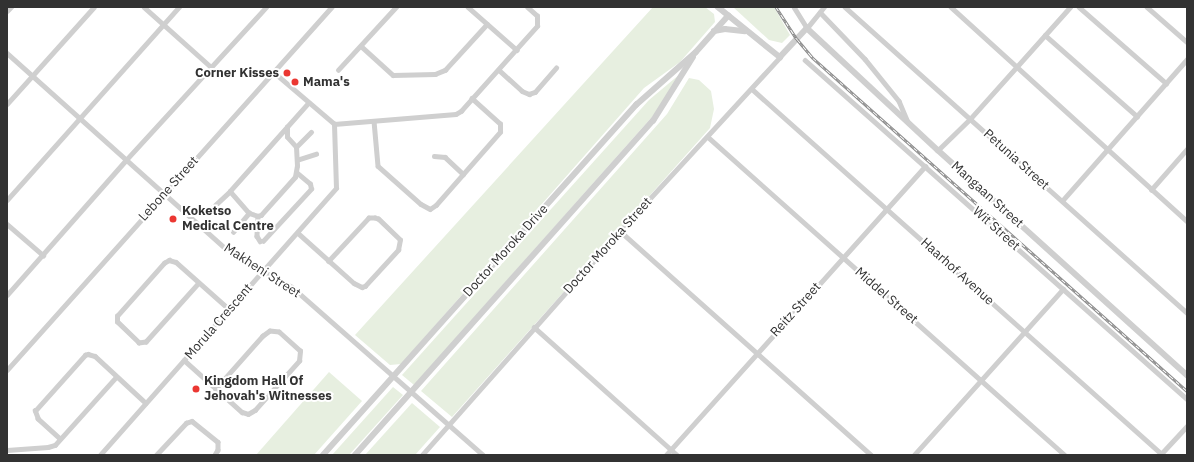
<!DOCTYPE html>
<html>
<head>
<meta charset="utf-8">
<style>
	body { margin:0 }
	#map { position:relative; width:1194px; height:462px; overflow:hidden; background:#fff; font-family:"IBM Plex Sans",sans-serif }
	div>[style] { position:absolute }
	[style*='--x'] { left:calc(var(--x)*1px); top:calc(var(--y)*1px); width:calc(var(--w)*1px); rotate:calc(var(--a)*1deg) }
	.green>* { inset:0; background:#e7efe0 }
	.minor>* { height:4.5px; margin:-2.25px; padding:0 2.25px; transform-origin:2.25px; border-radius:2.25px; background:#cfcfcf }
	.tertiary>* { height:5.5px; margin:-2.75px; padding:0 2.75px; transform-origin:2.75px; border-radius:2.75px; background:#cfcfcf }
	.rail>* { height:3px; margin-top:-1.5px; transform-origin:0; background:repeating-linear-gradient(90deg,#fff 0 4.5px,#878787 0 9px); box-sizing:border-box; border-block:1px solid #878787 }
	.dots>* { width:11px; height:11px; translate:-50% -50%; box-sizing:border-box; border:2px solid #fff; border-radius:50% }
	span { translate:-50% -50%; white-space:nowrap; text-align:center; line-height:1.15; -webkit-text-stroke:4px #fff; paint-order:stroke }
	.poi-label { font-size:13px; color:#323232; font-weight:700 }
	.right { translate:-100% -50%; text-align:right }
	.left { translate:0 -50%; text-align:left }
	.street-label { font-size:13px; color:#323232 }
	.frame { position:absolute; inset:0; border:8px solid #323232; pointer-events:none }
</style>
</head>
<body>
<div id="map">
	<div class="green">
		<i style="clip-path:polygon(653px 7px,705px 7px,714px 14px,715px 22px,680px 62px,644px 88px,401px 364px,390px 365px,355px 335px)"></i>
		<i style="clip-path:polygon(733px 7px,774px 7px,790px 35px,782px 43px,769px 40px)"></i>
		<i style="clip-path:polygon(680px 74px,659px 109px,414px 385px,402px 375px,649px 100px)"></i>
		<i style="clip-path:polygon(689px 78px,699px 80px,711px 91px,714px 109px,710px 128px,452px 417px,421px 391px,667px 114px)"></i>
		<i style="clip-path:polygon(329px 372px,362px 401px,314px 455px,256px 455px)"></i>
		<i style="clip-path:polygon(393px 387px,403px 395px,349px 455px,332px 455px)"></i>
		<i style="clip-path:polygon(412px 403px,440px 427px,415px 455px,365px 455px)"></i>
	</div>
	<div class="minor">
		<i style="--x:144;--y:7;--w:90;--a:41.8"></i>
		<i style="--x:468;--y:7;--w:65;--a:41.3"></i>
		<i style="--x:794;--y:7;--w:25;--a:58"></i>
		<i style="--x:807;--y:28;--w:27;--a:-51"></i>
		<i style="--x:845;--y:7;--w:459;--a:41.8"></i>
		<i style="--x:951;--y:7;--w:319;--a:42.2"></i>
		<i style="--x:1079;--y:7;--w:116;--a:41.1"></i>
		<i style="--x:1147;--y:7;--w:53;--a:41.2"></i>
		<i style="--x:7;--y:11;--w:6;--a:-45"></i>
		<i style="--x:820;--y:12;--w:65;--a:46.2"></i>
		<i style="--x:865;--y:59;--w:54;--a:51"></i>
		<i style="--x:899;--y:101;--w:23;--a:67"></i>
		<i style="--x:1045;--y:35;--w:123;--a:41.4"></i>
		<i style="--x:361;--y:46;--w:43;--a:42.2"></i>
		<i style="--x:393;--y:75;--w:42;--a:-1.4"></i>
		<i style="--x:435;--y:74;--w:11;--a:-22"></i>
		<i style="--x:445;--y:70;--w:62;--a:-47.6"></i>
		<i style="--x:7;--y:53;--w:302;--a:41.8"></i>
		<i style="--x:232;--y:254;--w:68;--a:28.8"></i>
		<i style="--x:292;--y:287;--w:254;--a:41.3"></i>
		<i style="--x:805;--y:60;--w:511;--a:41.59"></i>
		<i style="--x:338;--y:70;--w:86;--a:-47.4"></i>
		<i style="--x:499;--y:70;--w:31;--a:42"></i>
		<i style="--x:522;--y:91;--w:8;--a:23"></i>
		<i style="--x:529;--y:94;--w:6;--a:-18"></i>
		<i style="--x:535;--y:92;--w:32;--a:-49"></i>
		<i style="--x:752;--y:89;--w:550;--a:41.69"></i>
		<i style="--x:7;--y:104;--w:130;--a:-48.1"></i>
		<i style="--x:374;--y:121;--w:45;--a:84.9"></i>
		<i style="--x:378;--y:166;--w:57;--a:41.5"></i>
		<i style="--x:421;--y:204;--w:10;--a:29"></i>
		<i style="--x:430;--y:209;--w:7;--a:-34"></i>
		<i style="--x:436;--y:205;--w:97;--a:-48.8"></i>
		<i style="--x:500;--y:132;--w:8;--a:-90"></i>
		<i style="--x:500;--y:124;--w:38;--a:-138"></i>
		<i style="--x:334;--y:124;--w:122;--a:-4.7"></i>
		<i style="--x:456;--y:114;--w:6;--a:-31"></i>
		<i style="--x:461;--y:111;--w:114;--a:-48.2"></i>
		<i style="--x:537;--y:26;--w:10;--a:-90"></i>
		<i style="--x:537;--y:16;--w:13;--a:-138"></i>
		<i style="--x:708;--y:137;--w:478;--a:41.7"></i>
		<i style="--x:296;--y:147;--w:21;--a:-45"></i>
		<i style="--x:938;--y:150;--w:45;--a:-44.1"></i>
		<i style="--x:970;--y:119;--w:150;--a:-48.2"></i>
		<i style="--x:434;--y:156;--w:11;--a:5"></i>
		<i style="--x:445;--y:157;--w:25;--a:43"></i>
		<i style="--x:297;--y:160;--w:20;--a:-18"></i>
		<i style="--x:1151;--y:190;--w:55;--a:-48.7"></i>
		<i style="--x:230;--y:191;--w:29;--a:49"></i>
		<i style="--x:249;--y:213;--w:9;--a:18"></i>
		<i style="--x:258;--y:216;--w:3;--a:-18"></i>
		<i style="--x:261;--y:215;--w:51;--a:-48.2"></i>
		<i style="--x:295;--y:177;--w:11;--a:-80"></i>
		<i style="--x:297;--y:166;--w:19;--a:-93"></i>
		<i style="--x:296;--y:147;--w:13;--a:-132"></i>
		<i style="--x:287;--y:137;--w:10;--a:-90"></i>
		<i style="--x:7;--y:200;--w:259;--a:-48.3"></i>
		<i style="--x:1062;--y:201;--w:189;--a:-48.6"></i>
		<i style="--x:211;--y:209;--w:26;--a:-43"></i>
		<i style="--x:230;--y:191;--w:118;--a:-48.4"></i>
		<i style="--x:258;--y:216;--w:20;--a:93"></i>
		<i style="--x:257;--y:236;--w:6;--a:59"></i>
		<i style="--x:260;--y:241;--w:3;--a:0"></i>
		<i style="--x:263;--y:241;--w:71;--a:-47.3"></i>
		<i style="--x:311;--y:189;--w:5;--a:-101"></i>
		<i style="--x:310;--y:184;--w:17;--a:-140"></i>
		<i style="--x:7;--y:224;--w:48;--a:40.7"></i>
		<i style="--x:620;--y:231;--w:336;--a:41.7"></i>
		<i style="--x:233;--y:232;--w:25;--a:-50"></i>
		<i style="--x:298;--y:233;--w:75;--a:41.8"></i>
		<i style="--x:354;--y:283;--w:9;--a:27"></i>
		<i style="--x:362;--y:287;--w:3;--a:-18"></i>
		<i style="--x:365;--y:286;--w:49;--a:-47.5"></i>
		<i style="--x:398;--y:250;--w:10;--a:-79"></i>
		<i style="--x:400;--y:240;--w:30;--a:-136"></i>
		<i style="--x:378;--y:219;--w:3;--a:-162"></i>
		<i style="--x:375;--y:218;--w:6;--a:180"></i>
		<i style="--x:369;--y:218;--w:59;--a:132.9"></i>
		<i style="--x:199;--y:283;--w:79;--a:131.9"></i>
		<i style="--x:146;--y:342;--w:7;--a:172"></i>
		<i style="--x:139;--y:343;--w:30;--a:-136"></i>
		<i style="--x:117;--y:322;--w:6;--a:-90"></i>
		<i style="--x:117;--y:316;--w:71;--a:-48.4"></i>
		<i style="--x:164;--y:263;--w:6;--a:-31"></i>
		<i style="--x:169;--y:260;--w:7;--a:16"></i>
		<i style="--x:176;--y:262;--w:71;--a:41.6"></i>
		<i style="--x:7;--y:295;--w:180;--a:-48.6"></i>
		<i style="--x:126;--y:160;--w:207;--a:-47.5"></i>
		<i style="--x:534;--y:327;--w:192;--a:41.8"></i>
		<i style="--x:184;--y:360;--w:78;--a:41.9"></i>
		<i style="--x:242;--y:412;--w:6;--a:18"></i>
		<i style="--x:248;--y:414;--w:8;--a:-30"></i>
		<i style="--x:255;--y:410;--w:66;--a:-48.1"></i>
		<i style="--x:299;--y:361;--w:10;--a:-84"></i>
		<i style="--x:300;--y:351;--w:28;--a:-138"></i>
		<i style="--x:279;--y:332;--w:9;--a:-174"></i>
		<i style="--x:270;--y:331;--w:9;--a:144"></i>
		<i style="--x:263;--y:336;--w:71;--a:131.6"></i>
		<i style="--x:7;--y:370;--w:487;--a:-48.2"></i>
		<i style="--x:60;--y:439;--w:30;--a:-138"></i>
		<i style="--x:38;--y:419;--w:9;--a:-111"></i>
		<i style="--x:35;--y:411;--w:75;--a:-48.2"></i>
		<i style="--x:85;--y:355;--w:3;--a:-18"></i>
		<i style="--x:88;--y:354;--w:7;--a:16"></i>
		<i style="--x:95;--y:356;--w:69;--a:42.7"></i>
		<i style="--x:7;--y:450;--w:41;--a:-4.2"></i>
		<i style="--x:48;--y:447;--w:7;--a:-16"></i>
		<i style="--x:55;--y:445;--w:91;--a:-48.1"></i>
		<i style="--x:100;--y:455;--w:356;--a:-48.5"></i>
		<i style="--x:336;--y:188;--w:64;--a:-91.8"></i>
		<i style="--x:334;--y:124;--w:80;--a:-139.6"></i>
		<i style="--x:156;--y:455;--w:44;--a:-46.8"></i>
		<i style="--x:186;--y:423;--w:6;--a:-18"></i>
		<i style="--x:192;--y:421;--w:33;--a:39"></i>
		<i style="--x:218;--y:442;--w:8;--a:90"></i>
		<i style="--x:218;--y:450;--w:6;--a:121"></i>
		<i style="--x:422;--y:455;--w:299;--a:-48.5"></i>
		<i style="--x:620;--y:231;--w:236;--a:-47.4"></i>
		<i style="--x:666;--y:455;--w:388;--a:-48.1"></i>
		<i style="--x:914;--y:455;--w:223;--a:-48.1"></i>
		<i style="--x:1160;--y:455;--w:40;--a:-47"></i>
	</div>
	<div class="tertiary">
		<i style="--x:718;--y:7;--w:80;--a:38.9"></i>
		<i style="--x:780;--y:57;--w:40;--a:-47"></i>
		<i style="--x:807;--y:28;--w:179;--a:43"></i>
		<i style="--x:938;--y:150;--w:336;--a:42.1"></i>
		<i style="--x:714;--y:31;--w:11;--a:-10"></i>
		<i style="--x:725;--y:29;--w:20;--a:6"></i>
		<i style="--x:323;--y:455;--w:470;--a:-48.2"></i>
		<i style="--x:636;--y:105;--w:79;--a:-41.4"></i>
		<i style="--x:695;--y:53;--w:50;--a:-48.3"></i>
		<i style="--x:355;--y:455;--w:448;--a:-48.3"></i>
		<i style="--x:653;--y:121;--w:75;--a:-58"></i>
	</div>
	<div class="rail">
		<i style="--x:776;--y:7;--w:38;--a:57"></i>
		<i style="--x:797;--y:39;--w:25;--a:50"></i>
		<i style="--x:813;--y:58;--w:501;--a:41.68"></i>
	</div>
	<div class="dots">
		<i style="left:287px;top:73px;background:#eb3732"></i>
		<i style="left:295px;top:82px;background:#eb3732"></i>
		<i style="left:173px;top:219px;background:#eb3732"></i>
		<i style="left:196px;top:389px;background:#eb3732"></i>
	</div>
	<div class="poi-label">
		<span class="right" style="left:279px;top:73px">Corner Kisses</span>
		<span class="left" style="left:303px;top:82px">Mama's</span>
		<span class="left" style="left:182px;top:219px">Koketso<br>Medical Centre</span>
		<span class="left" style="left:204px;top:389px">Kingdom Hall Of<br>Jehovah's Witnesses</span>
	</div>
	<div class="street-label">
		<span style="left:1016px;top:160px;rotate:42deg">Petunia Street</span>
		<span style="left:169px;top:189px;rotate:-48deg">Lebone Street</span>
		<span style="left:987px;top:195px;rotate:42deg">Mangaan Street</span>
		<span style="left:996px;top:229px;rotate:42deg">Wit Street</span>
		<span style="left:608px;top:246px;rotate:-48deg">Doctor Moroka Street</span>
		<span style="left:506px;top:251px;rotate:-48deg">Doctor Moroka Drive</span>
		<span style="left:262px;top:271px;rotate:33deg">Makheni Street</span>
		<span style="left:957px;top:272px;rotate:42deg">Haarhof Avenue</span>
		<span style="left:886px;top:296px;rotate:41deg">Middel Street</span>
		<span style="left:796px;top:310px;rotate:-48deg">Reitz Street</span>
		<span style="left:219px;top:322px;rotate:-49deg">Morula Crescent</span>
	</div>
	<div class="frame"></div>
</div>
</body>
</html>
